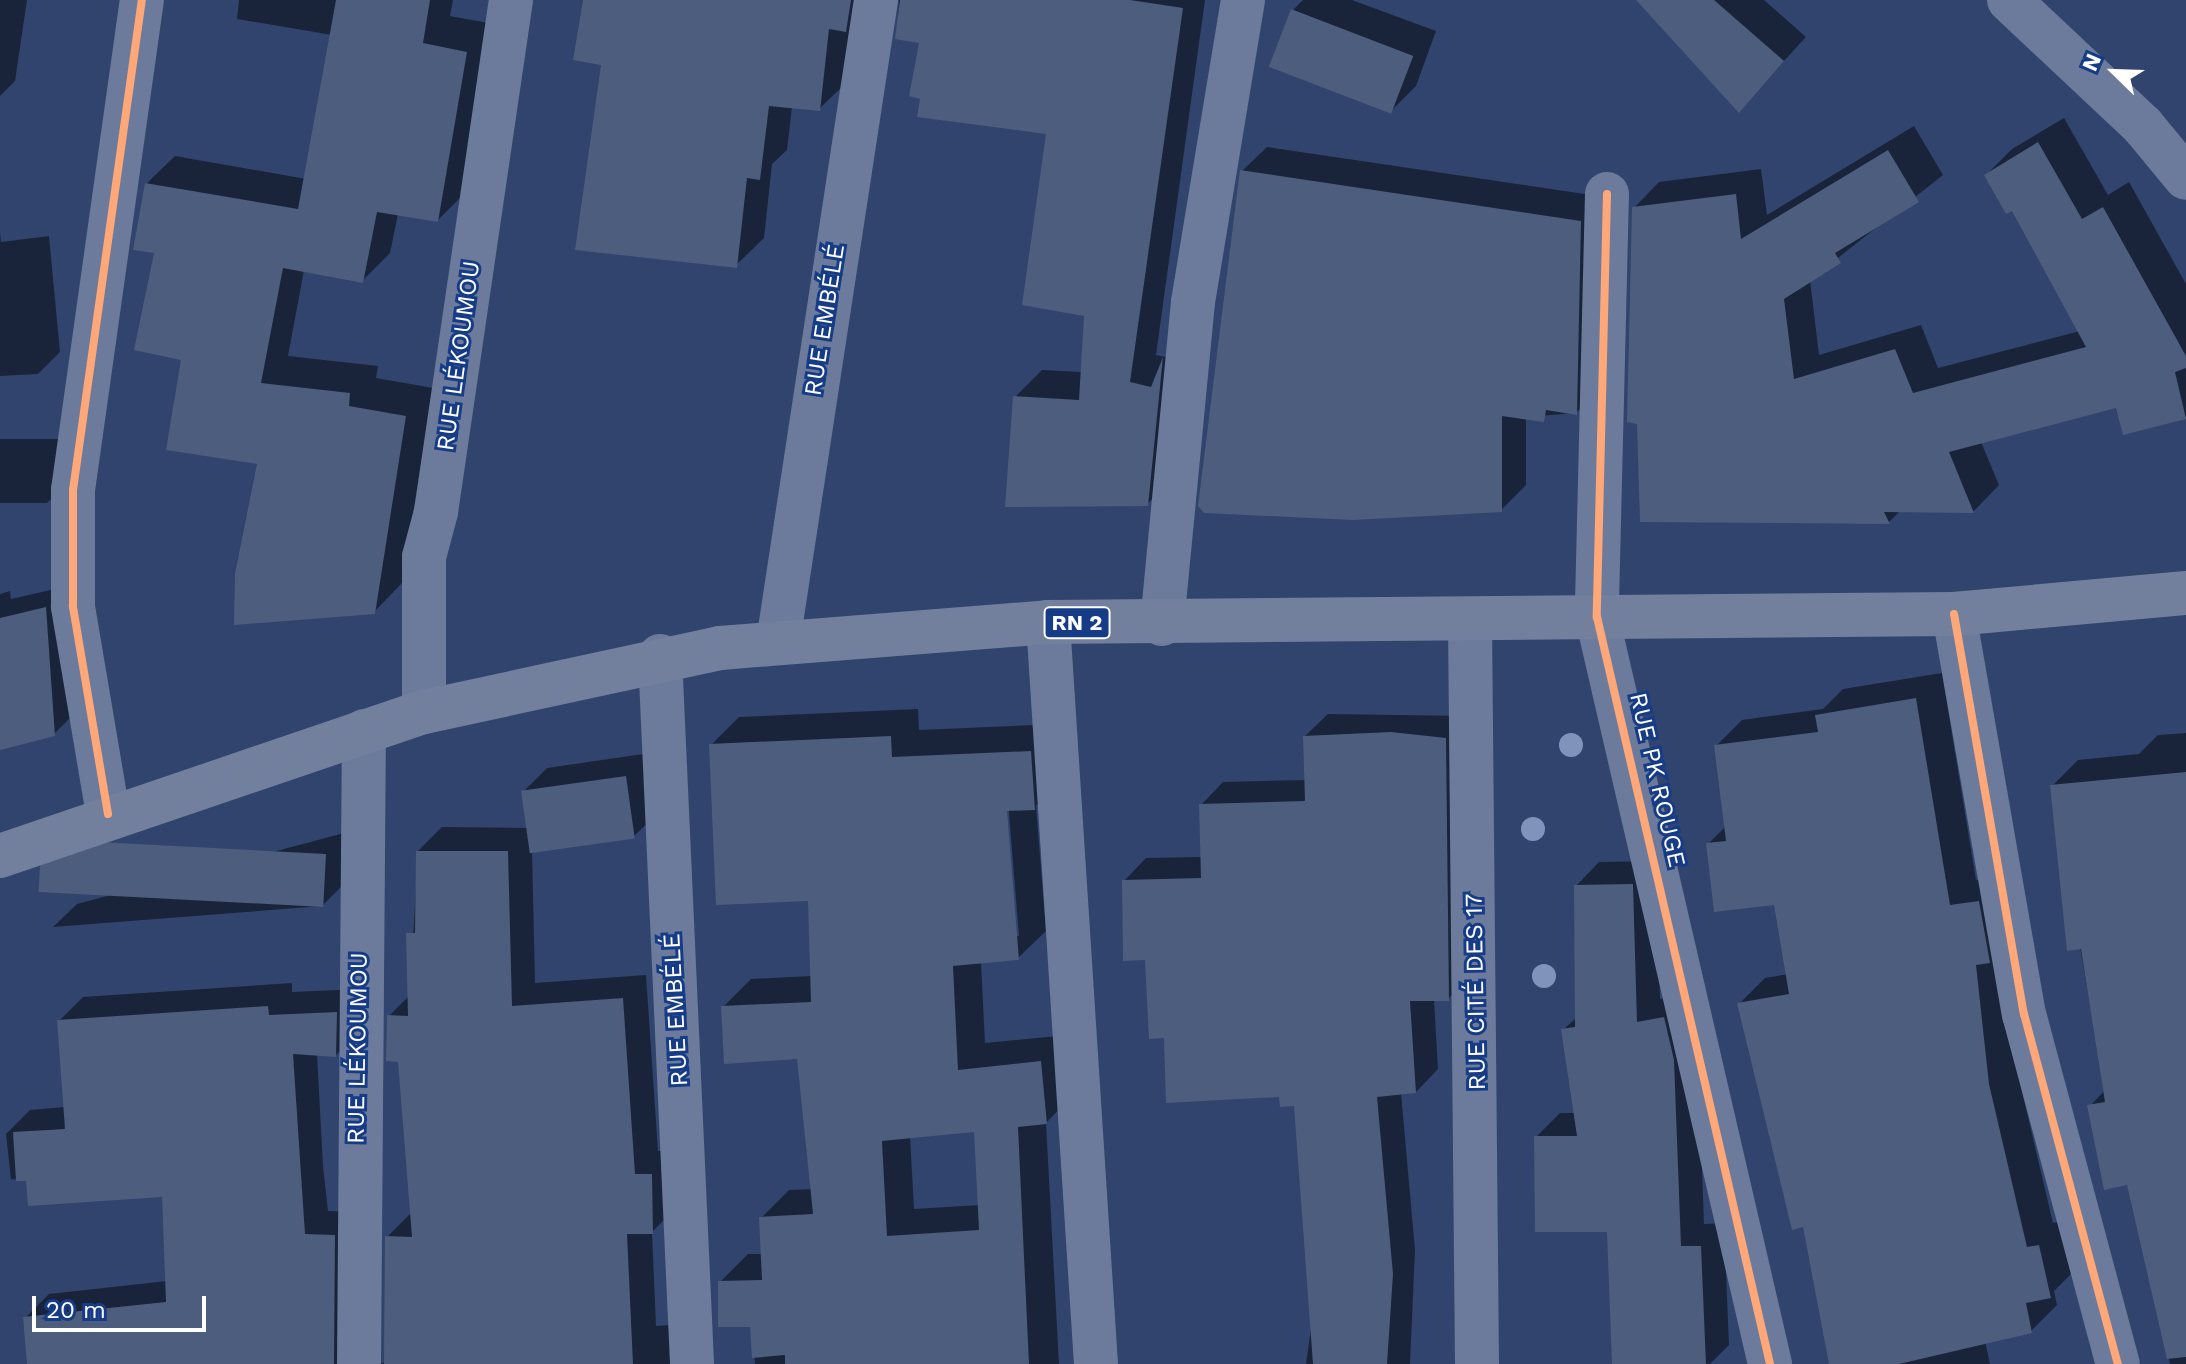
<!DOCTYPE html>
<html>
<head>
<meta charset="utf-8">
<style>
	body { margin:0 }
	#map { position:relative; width:2186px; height:1364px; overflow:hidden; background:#30446e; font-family:"Work Sans",sans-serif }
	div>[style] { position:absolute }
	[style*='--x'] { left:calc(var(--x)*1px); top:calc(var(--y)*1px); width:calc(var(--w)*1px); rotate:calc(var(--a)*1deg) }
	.shadow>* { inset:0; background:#0007 }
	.building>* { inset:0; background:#4d5d7e; transform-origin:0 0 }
	.minor>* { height:44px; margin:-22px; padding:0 22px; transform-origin:22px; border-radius:22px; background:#6c7b9b }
	.trunk>* { height:44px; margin:-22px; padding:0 22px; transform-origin:22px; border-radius:22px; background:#72809e }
	.cycleway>* { height:8px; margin:-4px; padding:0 4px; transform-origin:4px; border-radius:4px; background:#fea87a }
	.trees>* { width:24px; height:24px; margin:-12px; border-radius:50%; background:#8094bb }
	span { translate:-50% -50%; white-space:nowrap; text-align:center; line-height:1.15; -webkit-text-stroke:6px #163c88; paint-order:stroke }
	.shield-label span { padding:2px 6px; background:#163c88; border:2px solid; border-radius:6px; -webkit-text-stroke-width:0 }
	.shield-label { font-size:22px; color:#fff; font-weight:700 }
	.street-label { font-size:24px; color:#fff }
	.north { position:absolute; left:2074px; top:32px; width:80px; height:80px; -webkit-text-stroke:6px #163c88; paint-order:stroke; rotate:293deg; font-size:22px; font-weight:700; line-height:32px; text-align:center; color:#fff }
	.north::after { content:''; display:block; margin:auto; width:28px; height:36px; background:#fff; clip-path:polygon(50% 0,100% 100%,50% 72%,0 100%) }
	.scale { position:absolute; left:32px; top:1296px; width:174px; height:36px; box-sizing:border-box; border:4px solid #fff; border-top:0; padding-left:10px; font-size:24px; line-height:28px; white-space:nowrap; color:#fff; -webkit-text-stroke:6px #163c88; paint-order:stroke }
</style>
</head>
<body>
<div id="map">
	<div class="shadow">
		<i style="clip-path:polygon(0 0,27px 0,15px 81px,0 96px)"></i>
		<i style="clip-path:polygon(239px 0,453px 0,450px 16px,494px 24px,466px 192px,438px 220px,398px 214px,390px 253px,362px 281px,304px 270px,288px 356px,378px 366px,376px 378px,433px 388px,402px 583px,374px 612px,183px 358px,156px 252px,146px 184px,175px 156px,306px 179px,332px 35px,237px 19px)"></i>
		<i style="clip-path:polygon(585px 0,874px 0,847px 82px,819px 109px,792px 107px,787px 150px,772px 164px,764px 238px,736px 265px,603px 63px)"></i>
		<i style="clip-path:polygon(899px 0,1205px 0,1156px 355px,1165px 357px,1189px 334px,1175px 477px,1147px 504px,1015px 397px,1042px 370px,1082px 372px,1086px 314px,1048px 133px,921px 41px,897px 38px)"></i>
		<i style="clip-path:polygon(1303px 0,1352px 0,1436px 31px,1416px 86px,1392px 110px,1293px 10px)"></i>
		<i style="clip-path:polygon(1649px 0,1764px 0,1806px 37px,1739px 110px)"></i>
		<i style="clip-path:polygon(2064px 118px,2108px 195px,2129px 182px,2186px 284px,2186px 417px,2125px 433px,2117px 405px,1981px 442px,1999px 485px,1974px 511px,1901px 510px,1889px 522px,1634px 208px,1659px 182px,1761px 169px,1767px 215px,1914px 126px,1943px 175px,1810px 280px,1819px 355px,1921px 325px,1938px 368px,2080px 331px,2013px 208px,1986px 175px,2012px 149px)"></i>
		<i style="clip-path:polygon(1267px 147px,1605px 197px,1601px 388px,1576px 413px,1526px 417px,1526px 485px,1501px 510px,1201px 505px,1242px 171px)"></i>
		<i style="clip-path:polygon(0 232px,1px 242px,49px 236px,60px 352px,38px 374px,0 376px)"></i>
		<i style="clip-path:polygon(0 439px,74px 439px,71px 479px,47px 503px,0 503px)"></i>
		<i style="clip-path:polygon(68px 586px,76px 712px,54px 734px,0 748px,0 594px,10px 591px,11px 599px)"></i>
		<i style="clip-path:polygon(1942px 673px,1976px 880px,2004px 877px,2014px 1058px,2053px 1223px,2064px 1220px,2075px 1270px,2054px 1291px,2057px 1305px,2031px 1331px,1985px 1341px,1990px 1364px,1831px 1364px,1805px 1225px,1739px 1004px,1765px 978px,1788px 974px,1776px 903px,1708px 844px,1727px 825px,1716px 746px,1742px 720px,1823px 709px,1843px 689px)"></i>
		<i style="clip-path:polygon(evenodd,918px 709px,919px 730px,1058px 724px,1062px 780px,1036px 806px,1046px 931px,1018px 958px,981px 962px,985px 1043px,1068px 1035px,1074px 1094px,1046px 1123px,1059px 1364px,755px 1364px,751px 1325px,720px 1282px,748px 1254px,763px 1254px,761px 1218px,789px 1190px,813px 1189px,799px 1057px,723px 1007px,751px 979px,812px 976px,810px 899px,711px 745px,739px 717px,918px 709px,1004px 801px,1008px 801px,1019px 936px,1015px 936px,1004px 801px,918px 709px,975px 1130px,980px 1205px,914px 1209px,910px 1136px,975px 1130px)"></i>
		<i style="clip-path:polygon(1328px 714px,1468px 716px,1470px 977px,1448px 999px,1434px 999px,1438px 1069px,1416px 1092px,1401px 1093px,1415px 1250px,1410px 1364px,1306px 1364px,1312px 1321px,1296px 1104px,1166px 1036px,1124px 881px,1146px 858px,1202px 857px,1201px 805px,1223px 782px,1306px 780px,1305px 736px)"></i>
		<i style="clip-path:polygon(2186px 733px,2186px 1364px,2170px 1364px,2128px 1183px,2090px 1106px,2105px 1090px,2052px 786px,2078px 760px,2139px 754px,2158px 735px)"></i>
		<i style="clip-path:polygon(650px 753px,658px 813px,634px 836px,532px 850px,535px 983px,646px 975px,658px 1151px,675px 1151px,676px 1208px,652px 1232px,656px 1326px,684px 1324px,687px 1364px,29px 1364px,25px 1318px,49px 1294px,167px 1281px,163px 1195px,11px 1179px,6px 1134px,30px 1110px,65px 1107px,59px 1021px,83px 997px,292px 983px,292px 992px,360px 989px,360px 1031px,336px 1055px,317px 1054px,323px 1166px,328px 1211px,358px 1212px,371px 1363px,386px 1363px,387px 1237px,412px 1212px,400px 1060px,389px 1016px,410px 995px,418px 851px,442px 827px,528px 828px,523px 792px,547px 768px)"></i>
		<i style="clip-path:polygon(348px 832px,346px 882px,322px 906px,53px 927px,77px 904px)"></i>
		<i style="clip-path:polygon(1656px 861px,1660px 999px,1687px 994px,1697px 1035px,1704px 1224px,1724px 1223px,1729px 1345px,1710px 1364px,1614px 1364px,1609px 1230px,1536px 1137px,1560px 1113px,1576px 1113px,1563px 1030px,1577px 1017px,1576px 886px,1599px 862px)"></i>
	</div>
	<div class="building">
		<i style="clip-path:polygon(336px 0,430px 0,423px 43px,467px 52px,438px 222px,377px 212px,363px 283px,283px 268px,261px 383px,350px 393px,349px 406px,406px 416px,375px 614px,234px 625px,235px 574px,257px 464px,166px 450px,181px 360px,134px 350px,154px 253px,133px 250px,145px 183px,298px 209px)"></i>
		<i style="clip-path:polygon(583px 0,851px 0,846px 32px,829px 29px,820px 111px,769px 106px,760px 180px,747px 178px,737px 268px,575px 250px,601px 65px,573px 60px)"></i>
		<i style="clip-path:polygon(900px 0,1130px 0,1183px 8px,1130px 382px,1151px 387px,1163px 357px,1148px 506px,1005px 507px,1013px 396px,1079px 400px,1084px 316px,1022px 305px,1046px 134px,917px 117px,920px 99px,909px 96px,919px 43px,895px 39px)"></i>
		<i style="clip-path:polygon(1636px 0,1714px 0,1784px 61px,1739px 113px)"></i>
		<i style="left:1291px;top:9px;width:131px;height:62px;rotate:21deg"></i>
		<i style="clip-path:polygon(2038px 142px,2082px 219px,2103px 207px,2186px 356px,2186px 368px,2175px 372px,2186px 419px,2123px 435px,2116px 408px,1949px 452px,1974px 513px,1884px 512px,1890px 524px,1640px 522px,1637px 424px,1627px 422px,1632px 207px,1736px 194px,1741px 239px,1888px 150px,1919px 202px,1835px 253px,1841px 263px,1784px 299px,1794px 379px,1895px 349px,1913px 393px,2086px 347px,2012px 211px,2006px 214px,1984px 175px)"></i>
		<i style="clip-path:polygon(1240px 170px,1581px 221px,1577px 415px,1546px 410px,1544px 422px,1502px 416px,1502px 512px,1353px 520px,1204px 513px,1198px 506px)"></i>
		<i style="clip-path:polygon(46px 607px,55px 736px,0 750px,0 618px)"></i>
		<i style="clip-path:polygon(1916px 698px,1950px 905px,1979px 901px,1990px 963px,1976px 965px,1989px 1084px,2027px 1247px,2039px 1245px,2051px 1298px,2026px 1303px,2032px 1333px,1899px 1364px,1829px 1364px,1803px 1227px,1792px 1230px,1737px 1003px,1789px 994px,1774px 905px,1714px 912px,1706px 843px,1726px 841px,1714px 745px,1818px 732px,1815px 715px)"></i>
		<i style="clip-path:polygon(1391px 732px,1446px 738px,1449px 1001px,1410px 1001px,1416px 1093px,1377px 1097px,1393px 1274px,1387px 1364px,1313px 1364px,1294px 1106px,1280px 1107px,1279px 1097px,1166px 1103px,1164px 1038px,1149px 1039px,1145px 960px,1123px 961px,1122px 880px,1201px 878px,1199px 804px,1305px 801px,1303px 736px)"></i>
		<i style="clip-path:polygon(evenodd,891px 736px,892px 757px,1031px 751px,1035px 810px,1007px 811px,1019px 960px,953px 966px,958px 1070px,1041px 1061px,1047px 1124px,1018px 1127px,1029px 1364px,785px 1364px,785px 1355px,752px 1358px,750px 1327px,718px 1327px,718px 1281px,762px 1280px,759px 1217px,813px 1214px,797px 1059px,724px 1064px,721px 1006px,811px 1002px,808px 901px,716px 905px,709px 744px,891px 736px,974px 1132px,979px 1230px,887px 1236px,882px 1141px,974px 1132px)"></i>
		<i style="clip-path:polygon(2186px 772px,2186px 1357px,2167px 1359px,2127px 1185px,2104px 1190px,2087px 1105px,2105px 1102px,2081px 949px,2067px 951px,2050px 785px)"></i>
		<i style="left:626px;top:776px;width:63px;height:106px;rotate:82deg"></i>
		<i style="clip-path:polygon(416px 851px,508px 851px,512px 1006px,623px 998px,635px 1174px,652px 1174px,653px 1234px,627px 1234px,633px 1364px,384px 1364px,385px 1236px,412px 1237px,398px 1062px,386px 1061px,387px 1015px,408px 1016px,406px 933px,415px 933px)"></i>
		<i style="left:326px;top:854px;width:53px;height:285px;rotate:93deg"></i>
		<i style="clip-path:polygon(1633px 884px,1637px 1022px,1664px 1017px,1674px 1060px,1681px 1246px,1701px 1246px,1706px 1364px,1612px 1364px,1607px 1232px,1535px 1232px,1534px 1136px,1577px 1136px,1561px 1029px,1575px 1027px,1574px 885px)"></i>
		<i style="clip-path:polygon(268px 1006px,269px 1015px,337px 1012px,336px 1057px,293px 1054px,305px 1234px,335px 1235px,334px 1364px,27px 1364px,23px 1317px,166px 1302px,162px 1197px,28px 1206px,26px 1181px,16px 1181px,13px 1132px,65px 1129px,57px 1020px)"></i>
	</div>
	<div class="minor">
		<i style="--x:2009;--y:0;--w:184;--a:43.2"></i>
		<i style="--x:2143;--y:126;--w:67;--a:50.4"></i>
		<i style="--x:1607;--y:194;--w:423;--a:91.4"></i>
		<i style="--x:1597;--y:617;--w:767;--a:76.96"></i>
		<i style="--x:1954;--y:614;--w:406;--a:80.1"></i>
		<i style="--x:2024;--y:1014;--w:362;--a:75"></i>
		<i style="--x:1470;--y:621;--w:743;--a:89.46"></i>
		<i style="--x:1048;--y:622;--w:744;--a:86.3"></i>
		<i style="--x:1162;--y:624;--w:323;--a:-84.5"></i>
		<i style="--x:1193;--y:302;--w:306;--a:-80.6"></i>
		<i style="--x:778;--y:642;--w:649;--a:-81.32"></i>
		<i style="--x:660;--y:656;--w:709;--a:87.41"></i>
		<i style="--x:424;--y:712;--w:155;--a:-90"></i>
		<i style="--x:424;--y:557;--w:47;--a:-75.1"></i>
		<i style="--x:436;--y:512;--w:517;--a:-81.67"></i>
		<i style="--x:108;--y:814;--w:211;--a:-99.6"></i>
		<i style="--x:73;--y:606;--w:116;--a:-90"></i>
		<i style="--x:73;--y:490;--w:495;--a:-82"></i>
		<i style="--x:359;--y:1364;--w:633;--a:-89.55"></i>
	</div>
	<div class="trunk">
		<i style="--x:0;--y:856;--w:448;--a:-18.8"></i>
		<i style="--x:424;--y:712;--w:303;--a:-12.2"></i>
		<i style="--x:720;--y:648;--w:329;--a:-4.5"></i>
		<i style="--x:1048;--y:622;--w:906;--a:-0.51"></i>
		<i style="--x:1954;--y:614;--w:233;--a:-5.2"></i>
	</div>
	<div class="cycleway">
		<i style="--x:1607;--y:194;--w:423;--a:91.4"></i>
		<i style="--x:1597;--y:617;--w:767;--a:76.96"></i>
		<i style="--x:1954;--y:614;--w:406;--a:80.1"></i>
		<i style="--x:2024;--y:1014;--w:362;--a:75"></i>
		<i style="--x:108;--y:814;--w:211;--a:-99.6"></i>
		<i style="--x:73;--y:606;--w:116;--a:-90"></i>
		<i style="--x:73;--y:490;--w:495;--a:-82"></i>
	</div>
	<div class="trees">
		<i style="left:1571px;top:745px"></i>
		<i style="left:1533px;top:829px"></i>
		<i style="left:1544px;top:976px"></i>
	</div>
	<div class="shield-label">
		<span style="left:1077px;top:623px">RN 2</span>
	</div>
	<div class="street-label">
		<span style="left:825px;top:320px;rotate:-81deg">RUE EMBÉLÉ</span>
		<span style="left:459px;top:356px;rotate:-82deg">RUE LÉKOUMOU</span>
		<span style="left:1657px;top:780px;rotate:77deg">RUE PK ROUGE</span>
		<span style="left:1476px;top:992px;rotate:-91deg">RUE CITÉ DES 17</span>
		<span style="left:676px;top:1010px;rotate:-93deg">RUE EMBÉLÉ</span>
		<span style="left:358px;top:1048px;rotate:-89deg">RUE LÉKOUMOU</span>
	</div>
	<div class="north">N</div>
	<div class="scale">20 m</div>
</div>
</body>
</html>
